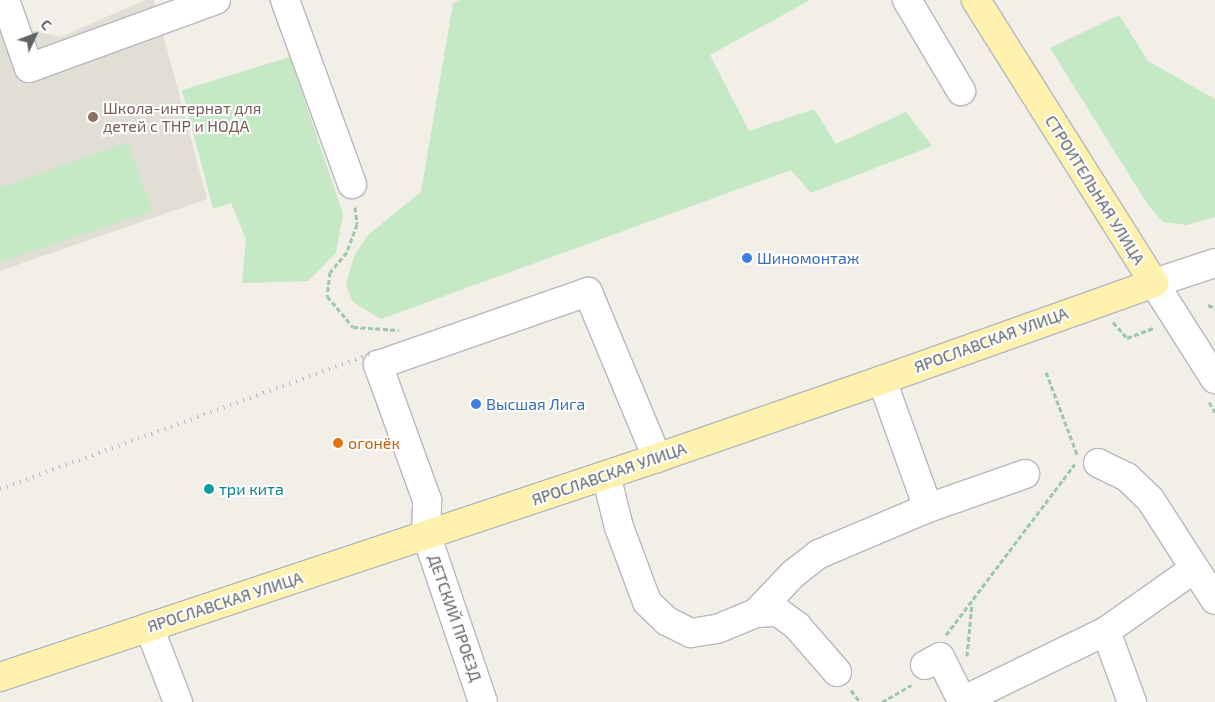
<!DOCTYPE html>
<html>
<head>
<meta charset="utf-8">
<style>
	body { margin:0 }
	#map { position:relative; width:1215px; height:702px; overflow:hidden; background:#f1efe8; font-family:"Exo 2",sans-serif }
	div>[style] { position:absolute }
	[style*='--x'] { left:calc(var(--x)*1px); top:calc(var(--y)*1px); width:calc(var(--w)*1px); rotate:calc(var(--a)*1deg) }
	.education>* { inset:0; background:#e1ded6 }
	.green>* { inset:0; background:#c5e8c5 }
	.path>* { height:3px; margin-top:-1.5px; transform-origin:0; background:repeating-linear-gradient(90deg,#9cc7a9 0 5px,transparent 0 7.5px) }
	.roads { filter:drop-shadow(1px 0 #b5b8bc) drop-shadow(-1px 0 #b5b8bc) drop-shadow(0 1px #b5b8bc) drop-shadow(0 -1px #b5b8bc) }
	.minor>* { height:28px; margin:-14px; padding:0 14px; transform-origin:14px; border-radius:14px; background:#fff }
	.major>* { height:28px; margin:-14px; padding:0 14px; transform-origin:14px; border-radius:14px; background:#fff2af }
	.rail>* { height:4px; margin-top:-2px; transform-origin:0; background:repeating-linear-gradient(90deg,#b6b7b8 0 1px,transparent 0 7px) }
	.dots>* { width:14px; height:14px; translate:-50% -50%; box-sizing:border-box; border:2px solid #fff; border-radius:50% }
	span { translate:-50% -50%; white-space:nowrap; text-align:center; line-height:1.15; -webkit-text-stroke:4px #fff; paint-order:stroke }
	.education-label { font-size:16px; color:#785e54 }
	.left { translate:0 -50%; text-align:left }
	.street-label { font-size:16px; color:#5f6368 }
	.shop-label { font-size:16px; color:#366cbe }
	.food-label { font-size:16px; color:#c56008 }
	.culture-label { font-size:16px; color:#0d838f }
	.north { position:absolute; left:10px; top:10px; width:50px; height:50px; -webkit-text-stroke:4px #fff; paint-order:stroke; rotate:47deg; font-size:14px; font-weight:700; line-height:20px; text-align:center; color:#5f6368 }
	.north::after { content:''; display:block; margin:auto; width:18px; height:22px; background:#5f6368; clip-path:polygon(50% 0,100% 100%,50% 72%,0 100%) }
</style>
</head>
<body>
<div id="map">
	<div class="education">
		<i style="clip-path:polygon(0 0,20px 0,29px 30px,61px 37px,145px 0,154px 0,207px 199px,0 271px)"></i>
	</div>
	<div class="green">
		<i style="clip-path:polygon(460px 0,810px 0,710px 55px,749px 131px,814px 109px,836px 144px,906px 112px,932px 146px,811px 193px,791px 170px,381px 319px,353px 302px,346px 285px,354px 256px,368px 235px,421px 192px,453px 3px)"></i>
		<i style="clip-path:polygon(1119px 15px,1148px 61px,1215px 99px,1215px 217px,1187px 225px,1163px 222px,1148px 205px,1050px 48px)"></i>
		<i style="clip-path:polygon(290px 57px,343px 214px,336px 253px,308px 281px,242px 283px,246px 239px,231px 203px,213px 209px,182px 90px)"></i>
		<i style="clip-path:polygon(128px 142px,152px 211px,0 262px,0 188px)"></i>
	</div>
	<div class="path">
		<i style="--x:355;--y:207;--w:17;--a:83"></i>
		<i style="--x:357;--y:224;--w:30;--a:110"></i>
		<i style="--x:347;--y:252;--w:26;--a:130"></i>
		<i style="--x:330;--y:272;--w:24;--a:97"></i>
		<i style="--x:327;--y:296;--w:40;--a:50"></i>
		<i style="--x:353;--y:327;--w:46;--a:3.7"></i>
		<i style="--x:1208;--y:305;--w:8;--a:23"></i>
		<i style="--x:1113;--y:322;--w:21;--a:49"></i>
		<i style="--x:1127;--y:338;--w:30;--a:-21"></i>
		<i style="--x:1046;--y:372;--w:88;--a:69.3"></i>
		<i style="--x:1209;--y:402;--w:12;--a:59"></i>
		<i style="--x:946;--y:635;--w:214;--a:-53"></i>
		<i style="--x:967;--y:656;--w:53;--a:-84.6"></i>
		<i style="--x:851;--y:690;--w:15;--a:53"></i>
		<i style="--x:882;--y:702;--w:34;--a:-30"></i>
	</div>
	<div class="roads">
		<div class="minor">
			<i style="--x:5;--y:0;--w:72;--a:70.6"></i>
			<i style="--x:29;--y:68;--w:199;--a:-20"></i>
			<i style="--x:285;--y:0;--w:196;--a:70"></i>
			<i style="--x:907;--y:0;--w:106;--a:59.3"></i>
			<i style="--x:1215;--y:263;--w:64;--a:161.8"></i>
			<i style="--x:1154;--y:283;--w:114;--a:57.6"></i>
			<i style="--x:1098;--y:463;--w:32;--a:26"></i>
			<i style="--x:1127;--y:477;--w:32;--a:44"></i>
			<i style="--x:1150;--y:499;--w:120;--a:57.2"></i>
			<i style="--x:606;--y:475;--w:54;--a:76"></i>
			<i style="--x:619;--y:527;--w:80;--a:69.5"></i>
			<i style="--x:647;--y:602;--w:28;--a:44"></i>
			<i style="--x:667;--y:621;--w:27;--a:27"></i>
			<i style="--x:691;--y:633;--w:26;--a:-9"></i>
			<i style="--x:717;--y:629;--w:42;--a:-22.3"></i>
			<i style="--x:756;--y:613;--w:22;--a:-3"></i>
			<i style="--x:778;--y:612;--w:24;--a:36"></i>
			<i style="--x:797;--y:626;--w:61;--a:49"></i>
			<i style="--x:928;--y:508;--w:103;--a:-19.3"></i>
			<i style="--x:756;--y:613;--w:54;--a:-46.5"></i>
			<i style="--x:793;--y:574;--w:33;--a:-38"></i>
			<i style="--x:819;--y:554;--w:118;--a:-22.9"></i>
			<i style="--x:928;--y:508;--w:136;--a:-109.8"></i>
			<i style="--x:149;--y:627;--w:80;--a:68.9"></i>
			<i style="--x:1106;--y:631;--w:76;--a:69.9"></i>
			<i style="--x:925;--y:665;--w:17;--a:-28"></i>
			<i style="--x:940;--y:657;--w:49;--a:63.4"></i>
			<i style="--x:962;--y:701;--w:160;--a:-25.9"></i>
			<i style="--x:1106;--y:631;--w:108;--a:-35.2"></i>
			<i style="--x:483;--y:702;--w:177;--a:-108.7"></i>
			<i style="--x:426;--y:534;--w:34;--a:-88"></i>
			<i style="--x:427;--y:500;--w:144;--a:-109.9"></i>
			<i style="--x:378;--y:365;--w:222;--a:-19.2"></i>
			<i style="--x:588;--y:292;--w:180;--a:67.4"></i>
		</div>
		<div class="major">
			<i style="--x:0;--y:677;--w:693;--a:-18.43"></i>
			<i style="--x:657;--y:458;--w:238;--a:-19.1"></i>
			<i style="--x:882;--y:380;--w:289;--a:-19.6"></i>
			<i style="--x:1154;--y:283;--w:334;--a:-122.2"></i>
		</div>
	</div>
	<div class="rail">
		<i style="--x:0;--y:489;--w:397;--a:-20"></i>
	</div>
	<div class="dots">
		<i style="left:93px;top:117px;background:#8d6e63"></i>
		<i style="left:747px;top:258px;background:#3f7fe0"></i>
		<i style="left:476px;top:404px;background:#3f7fe0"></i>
		<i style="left:338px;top:443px;background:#e8710a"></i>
		<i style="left:209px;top:489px;background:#0f9aa8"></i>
	</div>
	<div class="education-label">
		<span class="left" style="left:103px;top:117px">Школа-интернат для<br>детей с ТНР и НОДА</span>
	</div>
	<div class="street-label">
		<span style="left:1095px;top:190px;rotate:58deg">СТРОИТЕЛЬНАЯ УЛИЦА</span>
		<span style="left:991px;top:340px;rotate:-20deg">ЯРОСЛАВСКАЯ УЛИЦА</span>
		<span style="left:609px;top:474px;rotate:-19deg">ЯРОСЛАВСКАЯ УЛИЦА</span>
		<span style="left:225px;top:602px;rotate:-18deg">ЯРОСЛАВСКАЯ УЛИЦА</span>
		<span style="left:455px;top:618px;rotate:71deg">ДЕТСКИЙ ПРОЕЗД</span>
	</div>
	<div class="shop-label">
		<span class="left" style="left:757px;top:258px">Шиномонтаж</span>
		<span class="left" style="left:486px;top:404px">Высшая Лига</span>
	</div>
	<div class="food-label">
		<span class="left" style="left:348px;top:443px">огонёк</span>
	</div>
	<div class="culture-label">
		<span class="left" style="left:219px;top:489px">три кита</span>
	</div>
	<div class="north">С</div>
</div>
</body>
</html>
